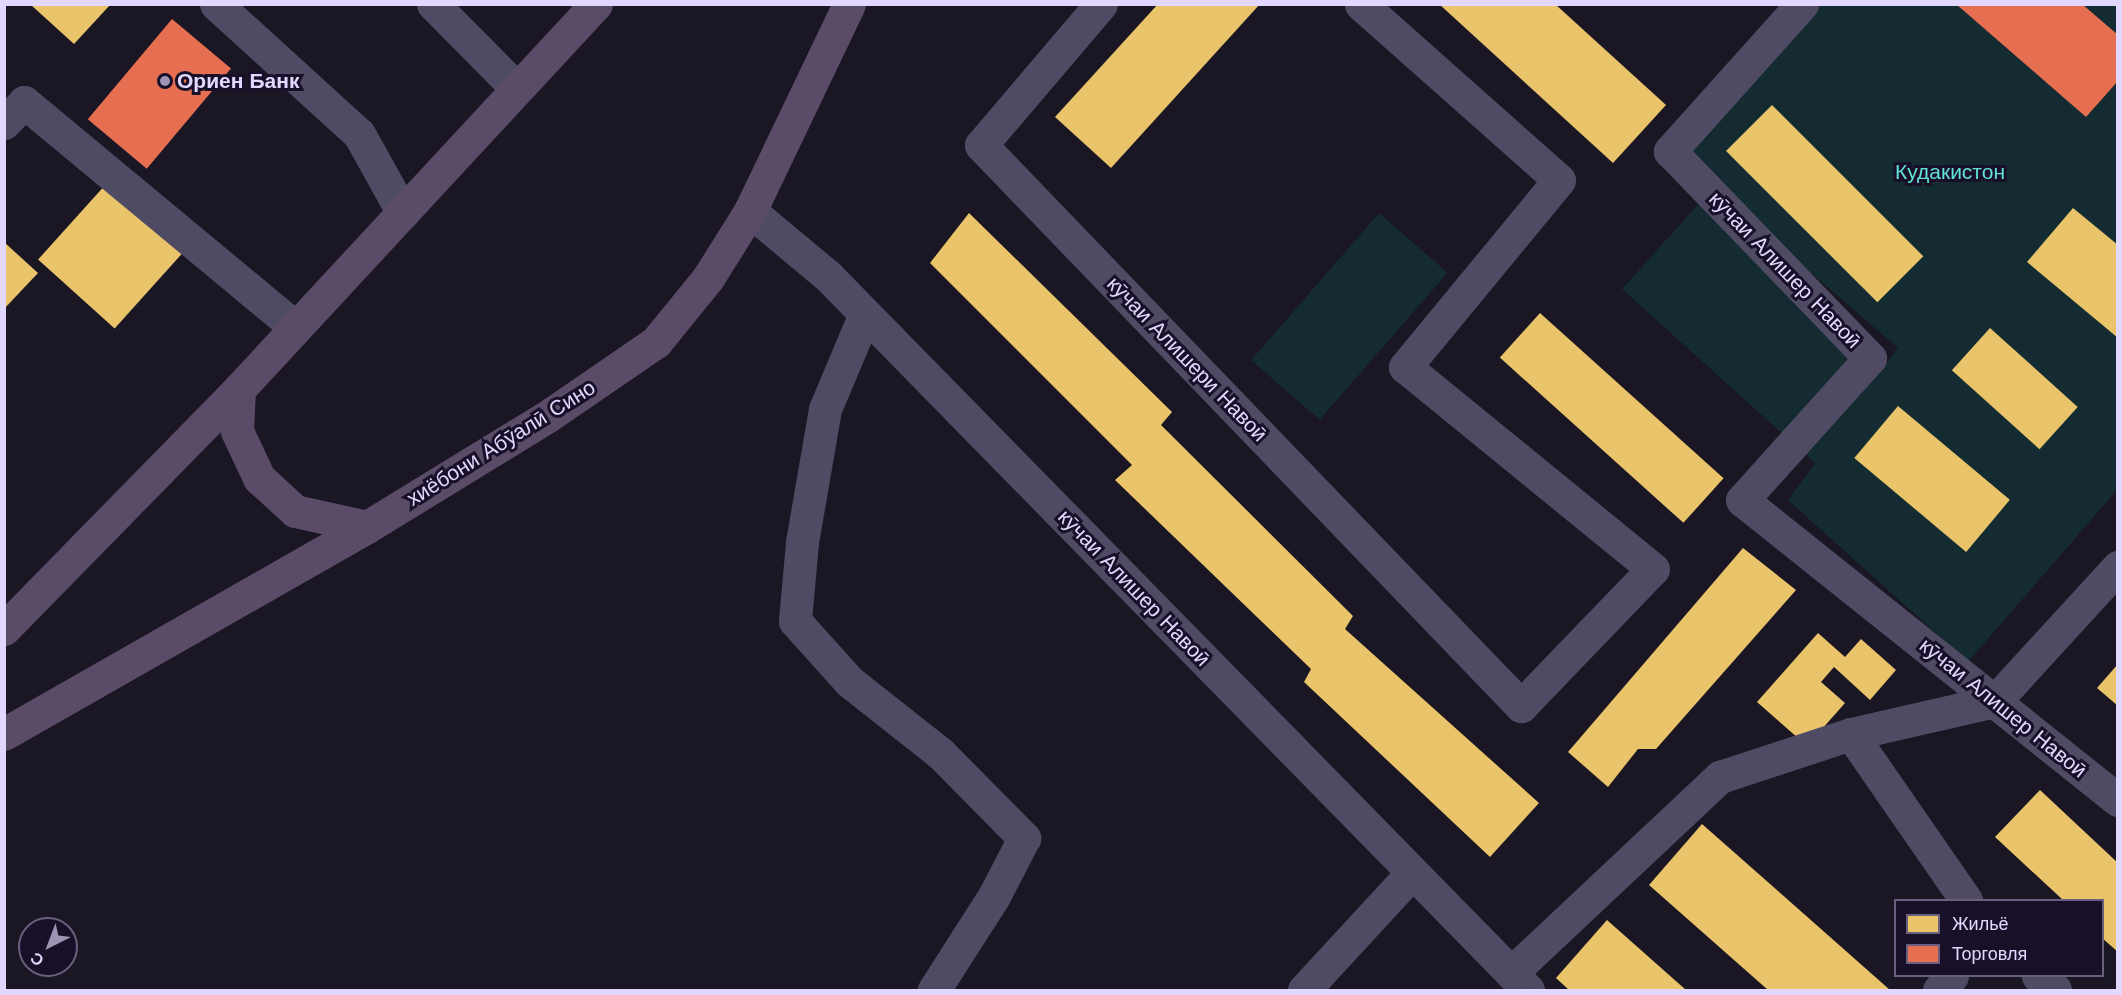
<!DOCTYPE html>
<html>
<head>
<meta charset="utf-8">
<style>
	body { margin:0 }
	#map { position:relative; width:2122px; height:995px; overflow:hidden; background:#1a1623; font-family:"Work Sans",sans-serif }
	div>[style] { position:absolute }
	[style*='--x'] { left:calc(var(--x)*1px); top:calc(var(--y)*1px); width:calc(var(--w)*1px); rotate:calc(var(--a)*1deg) }
	.green>* { inset:0; background:#142c31; transform-origin:0 0 }
	.homes>* { inset:0; background:#e9c46a; transform-origin:0 0 }
	.shops>* { inset:0; background:#e76f51; transform-origin:0 0 }
	.minor>* { height:33px; margin:-16.5px; padding:0 16.5px; transform-origin:16.5px; border-radius:16.5px; background:#504b64 }
	.major>* { height:33px; margin:-16.5px; padding:0 16.5px; transform-origin:16.5px; border-radius:16.5px; background:#5a4c69 }
	.dots>* { width:16px; height:16px; translate:-50% -50%; box-sizing:border-box; border:3px solid #181029; border-radius:50% }
	span { translate:-50% -50%; white-space:nowrap; text-align:center; line-height:1.15; -webkit-text-stroke:6px #181029; paint-order:stroke }
	.poi-label { font-size:21px; color:#e2d8ff; font-weight:700 }
	.left { translate:0 -50%; text-align:left }
	.park-label { font-size:21px; color:#61e2d5 }
	.street-label { font-size:21px; color:#e2d8ff }
	.frame { position:absolute; inset:0; border:6px solid #e2d8ff; pointer-events:none }
	.legend { position:absolute; left:1894px; top:899px; width:210px; height:78px; box-sizing:border-box; background:#181029; border:2px solid #69607f; margin:0; padding:8px 10px; list-style:none; font-size:18px; color:#e2d8ff }
	.legend li { display:flex; align-items:center; gap:12px; height:30px }
	.legend b { width:30px; border:2px solid #69607f }
	.north { position:absolute; left:18px; top:917px; width:60px; height:60px; box-sizing:border-box; background:#181029; border:2px solid #69607f; border-radius:50%; rotate:222deg; font-size:16px; font-weight:700; line-height:24px; text-align:center; color:#e2d8ff }
	.north::after { content:''; display:block; margin:auto; width:21px; height:27px; background:#9c94b2; clip-path:polygon(50% 0,100% 100%,50% 72%,0 100%) }
</style>
</head>
<body>
<div id="map">
	<div class="green">
		<i style="clip-path:polygon(1819px 5px,2117px 5px,2117px 490px,1968px 662px,1788px 500px,1815px 463px,1622px 289px,1702px 200px,1885px 365px,1898px 348px,1670px 151px)"></i>
		<i style="left:1379px;top:213px;width:91px;height:195px;rotate:41deg"></i>
	</div>
	<div class="homes">
		<i style="clip-path:polygon(1158px 4px,1260px 4px,1111px 168px,1055px 117px)"></i>
		<i style="clip-path:polygon(1439px 4px,1555px 4px,1666px 105px,1613px 163px)"></i>
		<i style="clip-path:polygon(31px 5px,110px 5px,74px 44px)"></i>
		<i style="left:1772px;top:105px;width:214px;height:65px;rotate:45deg"></i>
		<i style="left:107px;top:183px;width:103px;height:103px;rotate:42deg"></i>
		<i style="clip-path:polygon(2073px 208px,2118px 245px,2118px 338px,2027px 262px)"></i>
		<i style="clip-path:polygon(969px 213px,1172px 412px,1161px 425px,1353px 616px,1345px 629px,1539px 803px,1490px 857px,1304px 682px,1311px 669px,1115px 480px,1132px 465px,930px 263px)"></i>
		<i style="clip-path:polygon(4px 242px,38px 273px,4px 309px)"></i>
		<i style="left:1540px;top:313px;width:247px;height:60px;rotate:42deg"></i>
		<i style="left:1990px;top:328px;width:118px;height:57px;rotate:42deg"></i>
		<i style="left:1898px;top:406px;width:146px;height:68px;rotate:40deg"></i>
		<i style="clip-path:polygon(1743px 548px,1796px 590px,1656px 749px,1638px 749px,1608px 787px,1568px 752px)"></i>
		<i style="clip-path:polygon(1818px 633px,1845px 657px,1861px 639px,1896px 670px,1870px 700px,1834px 667px,1821px 682px,1845px 703px,1807px 746px,1757px 702px)"></i>
		<i style="clip-path:polygon(2118px 664px,2118px 706px,2097px 688px)"></i>
		<i style="clip-path:polygon(2040px 790px,2118px 863px,2118px 952px,2102px 938px,2102px 900px,2063px 900px,1995px 837px)"></i>
		<i style="clip-path:polygon(1702px 824px,1890px 990px,1768px 990px,1649px 885px)"></i>
		<i style="clip-path:polygon(1607px 920px,1686px 990px,1569px 990px,1556px 978px)"></i>
	</div>
	<div class="shops">
		<i style="clip-path:polygon(1956px 4px,2082px 4px,2118px 35px,2118px 81px,2086px 117px)"></i>
		<i style="left:172px;top:19px;width:77px;height:131px;rotate:40deg"></i>
	</div>
	<div class="minor">
		<i style="--x:216;--y:4;--w:193;--a:42.3"></i>
		<i style="--x:359;--y:134;--w:90;--a:60.9"></i>
		<i style="--x:433;--y:4;--w:117;--a:45.3"></i>
		<i style="--x:1101;--y:4;--w:185;--a:130.4"></i>
		<i style="--x:981;--y:145;--w:779;--a:46.09"></i>
		<i style="--x:1521;--y:706;--w:190;--a:-46.1"></i>
		<i style="--x:1653;--y:569;--w:320;--a:-140.8"></i>
		<i style="--x:1405;--y:367;--w:242;--a:-50.5"></i>
		<i style="--x:1559;--y:180;--w:265;--a:-138.4"></i>
		<i style="--x:1802;--y:4;--w:198;--a:131.9"></i>
		<i style="--x:1670;--y:151;--w:288;--a:46"></i>
		<i style="--x:1870;--y:358;--w:191;--a:132"></i>
		<i style="--x:1742;--y:500;--w:481;--a:38.6"></i>
		<i style="--x:4;--y:123;--w:29;--a:-46"></i>
		<i style="--x:24;--y:102;--w:352;--a:39.7"></i>
		<i style="--x:750;--y:211;--w:102;--a:39.8"></i>
		<i style="--x:828;--y:276;--w:1000;--a:45.57"></i>
		<i style="--x:865;--y:314;--w:103;--a:112.8"></i>
		<i style="--x:825;--y:409;--w:135;--a:99.8"></i>
		<i style="--x:802;--y:542;--w:79;--a:95.1"></i>
		<i style="--x:795;--y:621;--w:82;--a:48"></i>
		<i style="--x:850;--y:682;--w:115;--a:38.3"></i>
		<i style="--x:940;--y:753;--w:120;--a:45.3"></i>
		<i style="--x:1024;--y:838;--w:65;--a:117.3"></i>
		<i style="--x:994;--y:896;--w:112;--a:122.6"></i>
		<i style="--x:1995;--y:701;--w:182;--a:-47.5"></i>
		<i style="--x:1851;--y:734;--w:148;--a:-12.9"></i>
		<i style="--x:1511;--y:973;--w:287;--a:-43.2"></i>
		<i style="--x:1720;--y:777;--w:138;--a:-18.2"></i>
		<i style="--x:1851;--y:734;--w:202;--a:55.3"></i>
		<i style="--x:2038;--y:976;--w:22;--a:39"></i>
		<i style="--x:1304;--y:990;--w:159;--a:-47.3"></i>
		<i style="--x:1939;--y:990;--w:19;--a:-47"></i>
	</div>
	<div class="major">
		<i style="--x:239;--y:389;--w:42;--a:92.7"></i>
		<i style="--x:237;--y:431;--w:52;--a:64.9"></i>
		<i style="--x:259;--y:478;--w:49;--a:42.5"></i>
		<i style="--x:295;--y:511;--w:74;--a:12.5"></i>
		<i style="--x:4;--y:629;--w:336;--a:-45.6"></i>
		<i style="--x:239;--y:389;--w:525;--a:-47.16"></i>
		<i style="--x:4;--y:734;--w:418;--a:-29.7"></i>
		<i style="--x:367;--y:527;--w:212;--a:-31.5"></i>
		<i style="--x:548;--y:416;--w:131;--a:-34.4"></i>
		<i style="--x:656;--y:342;--w:82;--a:-50.9"></i>
		<i style="--x:708;--y:278;--w:79;--a:-57.9"></i>
		<i style="--x:750;--y:211;--w:229;--a:-64.4"></i>
	</div>
	<div class="dots">
		<i style="left:165px;top:81px;background:#9c94b2"></i>
	</div>
	<div class="poi-label">
		<span class="left" style="left:177px;top:81px">Ориен Банк</span>
	</div>
	<div class="park-label">
		<span style="left:1950px;top:172px">Кудакистон</span>
	</div>
	<div class="street-label">
		<span style="left:1785px;top:270px;rotate:46deg">кӯчаи Алишер Навоӣ</span>
		<span style="left:1187px;top:359px;rotate:46deg">кӯчаи Алишери Навоӣ</span>
		<span style="left:501px;top:443px;rotate:-32deg">хиёбони Абӯалӣ Сино</span>
		<span style="left:1134px;top:588px;rotate:46deg">кӯчаи Алишер Навоӣ</span>
		<span style="left:2003px;top:708px;rotate:39deg">кӯчаи Алишер Навоӣ</span>
	</div>
	<div class="frame"></div>
	<ul class="legend">
	<li><b style="height:16px;background:#e9c46a"></b>Жильё</li>
	<li><b style="height:16px;background:#e76f51"></b>Торговля</li>
	</ul>
	<div class="north">С</div>
</div>
</body>
</html>
